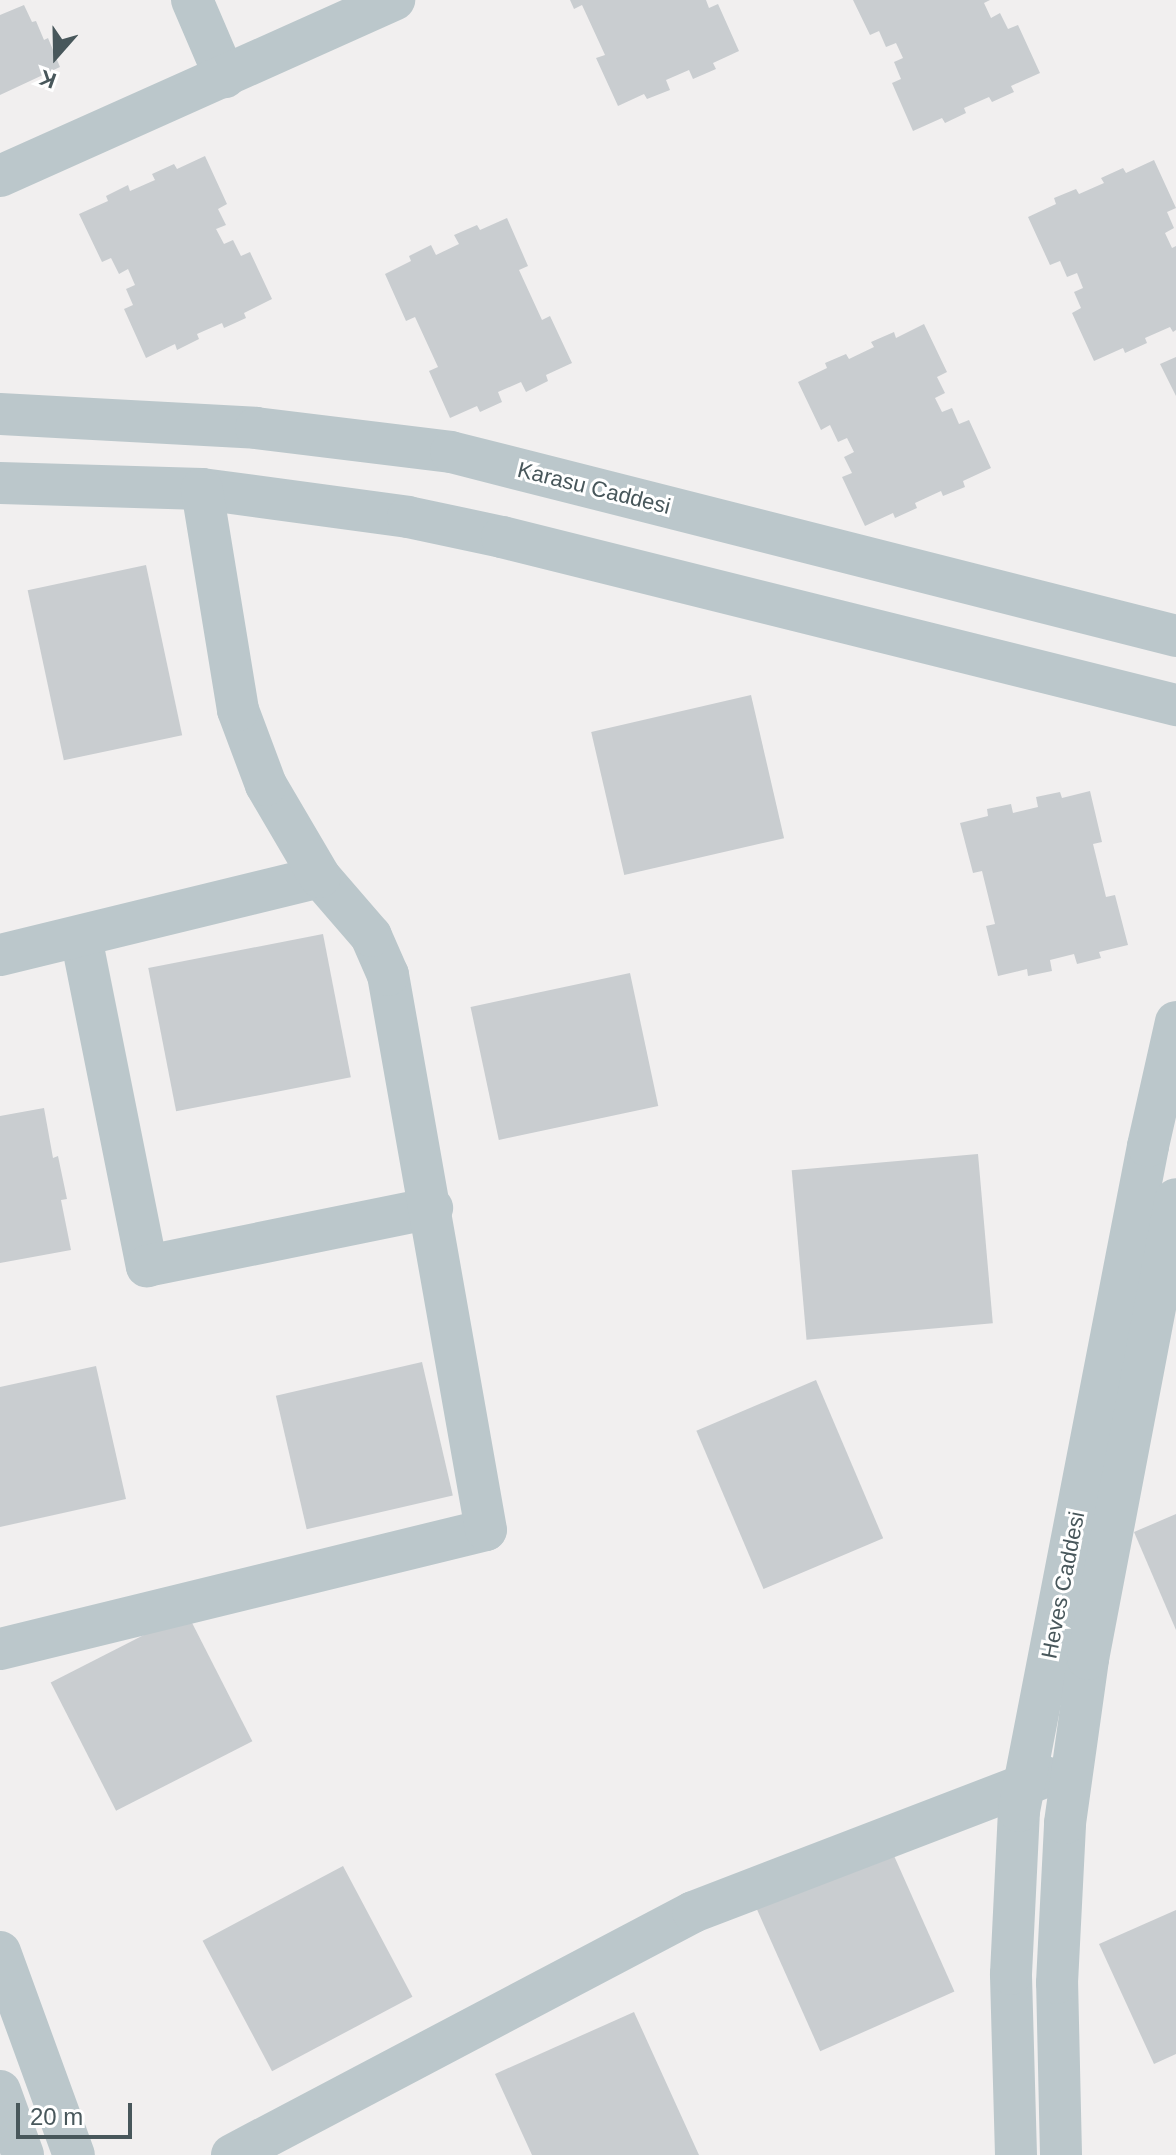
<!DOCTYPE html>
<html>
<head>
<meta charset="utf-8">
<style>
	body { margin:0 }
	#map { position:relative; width:1176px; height:2155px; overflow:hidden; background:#f1efef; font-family:Helvetica,sans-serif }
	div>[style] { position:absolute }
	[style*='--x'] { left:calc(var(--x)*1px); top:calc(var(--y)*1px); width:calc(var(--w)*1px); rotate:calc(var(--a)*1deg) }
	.building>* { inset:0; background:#c9cdd0; transform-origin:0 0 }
	.minor>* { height:42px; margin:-21px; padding:0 21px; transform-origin:21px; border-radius:21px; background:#bbc7cb }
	span { translate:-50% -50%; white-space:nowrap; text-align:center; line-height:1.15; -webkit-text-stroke:6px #fff; paint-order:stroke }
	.street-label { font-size:22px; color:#48575b }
	.north { position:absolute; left:16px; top:16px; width:80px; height:80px; -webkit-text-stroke:6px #fff; paint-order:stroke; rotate:200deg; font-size:22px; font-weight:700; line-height:32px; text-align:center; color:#48575b }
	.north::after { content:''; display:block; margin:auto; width:28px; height:36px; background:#48575b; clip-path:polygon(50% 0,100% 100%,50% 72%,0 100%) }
	.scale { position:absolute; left:16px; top:2103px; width:116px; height:36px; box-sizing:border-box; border:4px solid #48575b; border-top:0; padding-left:10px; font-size:24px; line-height:28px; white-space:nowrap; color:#48575b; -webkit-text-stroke:6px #fff; paint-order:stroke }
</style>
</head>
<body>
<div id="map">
	<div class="building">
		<i style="clip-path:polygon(570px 0,706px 0,709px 8px,718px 4px,739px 51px,713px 63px,716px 69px,693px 79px,689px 70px,666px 80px,670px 90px,647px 99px,644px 94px,618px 106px,596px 58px,605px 55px,582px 5px,574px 9px)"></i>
		<i style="clip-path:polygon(853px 0,990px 0,984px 3px,991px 18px,1000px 13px,1008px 29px,1018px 25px,1040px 73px,1011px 86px,1014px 92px,992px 102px,989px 97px,964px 108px,966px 113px,945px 123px,942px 118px,913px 131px,892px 83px,901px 79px,894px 62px,903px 58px,896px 43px,886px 47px,879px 31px,870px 35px)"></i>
		<i style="clip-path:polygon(24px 5px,32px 22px,36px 21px,44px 40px,48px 38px,60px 67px,0 95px,0 15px)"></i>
		<i style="clip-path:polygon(205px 156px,227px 204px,218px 209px,226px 225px,216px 229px,224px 244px,233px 240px,241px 256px,250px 252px,272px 299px,244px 313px,246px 318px,224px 328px,222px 323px,197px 334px,199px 339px,177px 350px,175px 344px,146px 358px,124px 309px,133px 305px,126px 289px,135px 285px,128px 269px,119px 274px,111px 258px,102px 262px,79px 214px,108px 201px,106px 196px,128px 185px,130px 191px,155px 180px,152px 174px,174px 164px,177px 169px)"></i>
		<i style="clip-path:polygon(1154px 160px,1176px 208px,1167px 212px,1174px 228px,1165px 233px,1172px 248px,1176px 246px,1176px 330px,1173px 332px,1170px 327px,1145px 338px,1147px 343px,1125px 353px,1123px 348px,1094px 361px,1072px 313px,1081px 308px,1074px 292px,1083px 288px,1077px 273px,1067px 277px,1060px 261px,1050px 265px,1028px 217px,1056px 204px,1054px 198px,1076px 189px,1079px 194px,1104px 183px,1101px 178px,1123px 168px,1126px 173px)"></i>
		<i style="clip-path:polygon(507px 218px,528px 266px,519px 270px,542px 320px,550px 316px,572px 363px,546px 375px,548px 381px,526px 392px,521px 382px,498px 392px,502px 402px,480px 412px,477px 406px,450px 418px,429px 371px,438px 367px,415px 317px,406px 321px,385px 274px,411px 261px,409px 256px,431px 245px,436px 255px,459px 244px,454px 235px,477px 225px,480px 230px)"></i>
		<i style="clip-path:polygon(924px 324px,947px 372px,937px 377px,945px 393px,935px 398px,942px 412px,952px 408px,959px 424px,969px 420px,991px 468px,963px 481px,965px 487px,943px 496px,941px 491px,915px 503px,917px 508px,895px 518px,893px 513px,865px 526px,842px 477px,852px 473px,844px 457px,854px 452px,847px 438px,838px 442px,830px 425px,821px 430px,798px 382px,827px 368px,825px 363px,846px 354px,849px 359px,874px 347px,871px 342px,894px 332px,896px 338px)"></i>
		<i style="clip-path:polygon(1176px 357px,1176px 396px,1160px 364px)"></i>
		<i style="left:146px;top:565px;width:174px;height:121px;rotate:78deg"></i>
		<i style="left:751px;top:695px;width:147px;height:164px;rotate:77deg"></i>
		<i style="clip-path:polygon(1090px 791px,1102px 842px,1093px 844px,1106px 897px,1115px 895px,1128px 945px,1099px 952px,1101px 958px,1077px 964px,1074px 954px,1050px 960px,1052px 971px,1028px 976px,1027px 969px,998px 976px,986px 926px,995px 924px,982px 871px,973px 873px,960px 823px,988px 816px,987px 809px,1011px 804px,1013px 813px,1038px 807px,1036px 797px,1060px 792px,1062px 798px)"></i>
		<i style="left:323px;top:934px;width:146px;height:178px;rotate:79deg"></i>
		<i style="left:630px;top:973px;width:136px;height:163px;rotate:78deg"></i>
		<i style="clip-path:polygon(44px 1108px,53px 1158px,58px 1156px,67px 1199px,61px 1200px,71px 1250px,0 1263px,0 1116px)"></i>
		<i style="left:978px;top:1154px;width:170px;height:187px;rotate:85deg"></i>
		<i style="left:422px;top:1362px;width:137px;height:150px;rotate:77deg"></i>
		<i style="clip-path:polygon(96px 1366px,126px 1499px,0 1527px,0 1387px)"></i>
		<i style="left:816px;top:1380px;width:172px;height:130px;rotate:67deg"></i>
		<i style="clip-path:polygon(1176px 1514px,1176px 1630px,1134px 1532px)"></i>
		<i style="left:187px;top:1613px;width:144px;height:153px;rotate:63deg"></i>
		<i style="left:891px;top:1849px;width:156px;height:147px;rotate:66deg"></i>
		<i style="left:343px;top:1866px;width:148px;height:159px;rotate:62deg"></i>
		<i style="clip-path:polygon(1176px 1910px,1176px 2054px,1154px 2064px,1099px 1944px)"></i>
		<i style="clip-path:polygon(634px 2012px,699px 2155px,532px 2155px,495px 2074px)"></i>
	</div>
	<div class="minor">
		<i style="--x:192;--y:0;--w:84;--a:66.8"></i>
		<i style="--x:0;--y:176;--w:432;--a:-24.1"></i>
		<i style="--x:0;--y:414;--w:256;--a:3.1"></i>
		<i style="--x:256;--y:428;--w:196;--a:7"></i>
		<i style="--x:451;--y:452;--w:748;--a:14.24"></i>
		<i style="--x:0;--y:483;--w:202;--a:1.7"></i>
		<i style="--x:202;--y:489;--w:208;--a:7.7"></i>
		<i style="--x:408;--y:517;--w:96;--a:12"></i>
		<i style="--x:502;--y:537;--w:695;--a:14"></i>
		<i style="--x:81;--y:937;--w:336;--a:78.7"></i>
		<i style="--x:147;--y:1266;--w:291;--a:-11.5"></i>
		<i style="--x:0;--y:955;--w:329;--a:-13.7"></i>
		<i style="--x:0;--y:1649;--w:500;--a:-13.76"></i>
		<i style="--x:486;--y:1530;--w:564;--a:-100.01"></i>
		<i style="--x:388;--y:975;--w:43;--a:-113.6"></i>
		<i style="--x:371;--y:936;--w:78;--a:-130.8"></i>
		<i style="--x:320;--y:877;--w:107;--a:-120.4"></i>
		<i style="--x:266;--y:785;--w:80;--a:-110.5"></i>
		<i style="--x:238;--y:710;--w:224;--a:-99.3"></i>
		<i style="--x:0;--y:1952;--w:216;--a:70"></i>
		<i style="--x:0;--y:2091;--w:68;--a:70.2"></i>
		<i style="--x:232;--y:2155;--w:521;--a:-27.79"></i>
		<i style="--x:693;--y:1912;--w:377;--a:-21"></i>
		<i style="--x:1016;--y:2155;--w:181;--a:-91.6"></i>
		<i style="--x:1011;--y:1974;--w:163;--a:-87.2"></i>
		<i style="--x:1019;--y:1811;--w:677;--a:-79.02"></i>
		<i style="--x:1148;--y:1146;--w:127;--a:-77.3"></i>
		<i style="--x:1061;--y:2155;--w:172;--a:-91.3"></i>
		<i style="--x:1057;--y:1983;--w:160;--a:-87.1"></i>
		<i style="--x:1065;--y:1823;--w:166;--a:-82"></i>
		<i style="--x:1088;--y:1659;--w:468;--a:-79.2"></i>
	</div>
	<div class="street-label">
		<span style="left:594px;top:488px;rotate:14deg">Karasu Caddesi</span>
		<span style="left:1063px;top:1585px;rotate:-79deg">Heves Caddesi</span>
	</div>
	<div class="north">K</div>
	<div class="scale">20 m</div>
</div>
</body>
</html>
